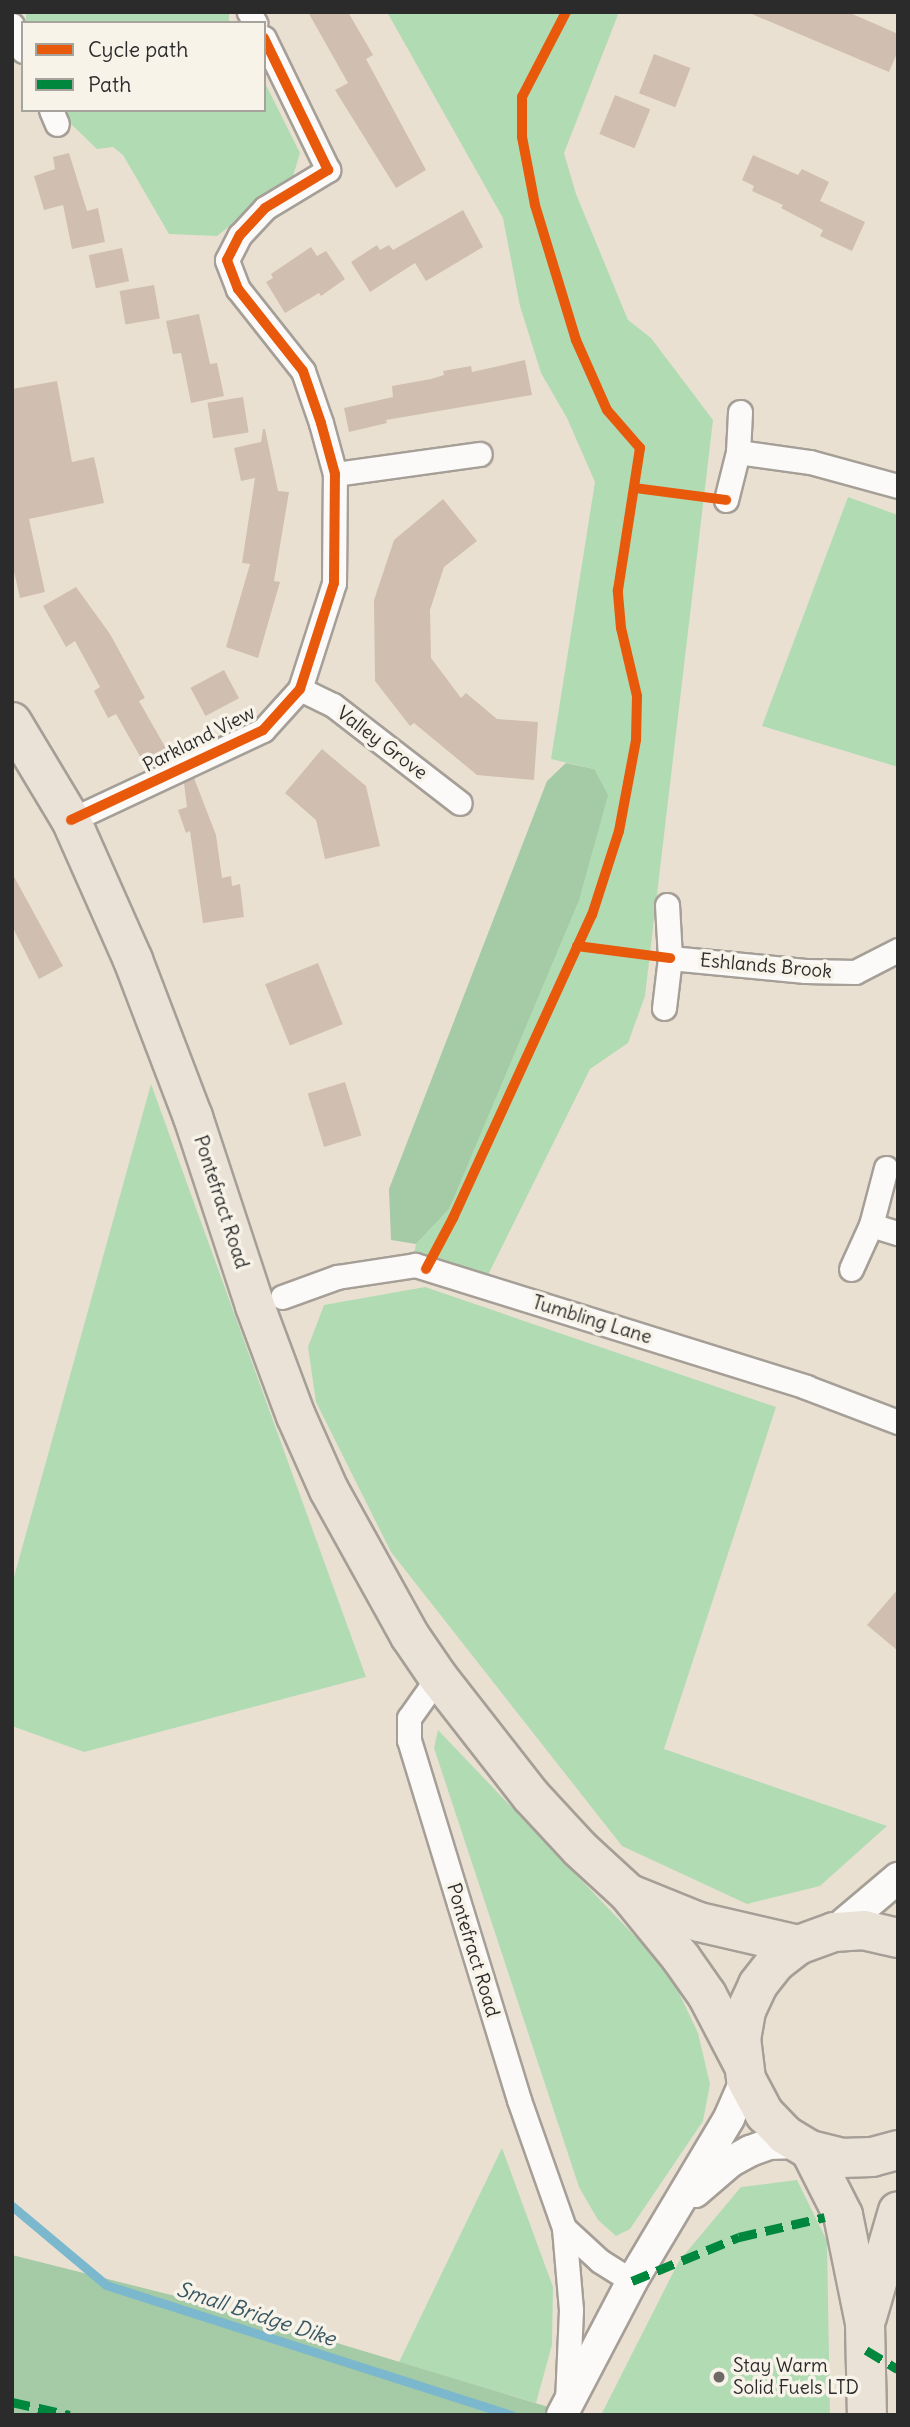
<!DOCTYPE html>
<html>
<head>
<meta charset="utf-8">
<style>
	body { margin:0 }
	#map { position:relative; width:910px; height:2427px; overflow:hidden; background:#eae0d2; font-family:Delius,sans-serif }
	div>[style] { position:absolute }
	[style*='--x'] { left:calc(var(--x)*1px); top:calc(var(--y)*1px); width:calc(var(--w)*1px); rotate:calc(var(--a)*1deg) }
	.green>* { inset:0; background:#b1dbb3; transform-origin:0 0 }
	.forest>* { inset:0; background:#a4caa6 }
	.stream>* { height:9px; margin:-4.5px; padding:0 4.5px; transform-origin:4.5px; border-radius:4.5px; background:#7cb8cd }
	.building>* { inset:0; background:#d0beb0; transform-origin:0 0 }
	.roads { filter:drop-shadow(2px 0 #a59f97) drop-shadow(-2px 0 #a59f97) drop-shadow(0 2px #a59f97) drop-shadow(0 -2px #a59f97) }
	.minor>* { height:23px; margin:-11.5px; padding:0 11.5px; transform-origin:11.5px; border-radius:11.5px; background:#fcfaf8 }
	.tertiary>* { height:30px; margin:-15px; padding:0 15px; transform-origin:15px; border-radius:15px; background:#fcfaf8 }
	.trunk>* { height:38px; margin:-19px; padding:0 19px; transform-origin:19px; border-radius:19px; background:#ebe2d7 }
	.quiet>* { height:9px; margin-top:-4.5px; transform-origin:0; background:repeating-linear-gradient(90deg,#00873e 0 18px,transparent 0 27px) }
	.cycleway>* { height:10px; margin:-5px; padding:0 5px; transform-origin:5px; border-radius:5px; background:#e8590c }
	.dots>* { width:19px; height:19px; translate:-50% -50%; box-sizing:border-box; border:4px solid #f7f3e8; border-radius:50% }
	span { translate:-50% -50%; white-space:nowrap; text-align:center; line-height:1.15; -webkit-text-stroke:7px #f7f3e8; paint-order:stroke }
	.street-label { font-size:19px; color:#2b2b2b }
	.poi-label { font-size:19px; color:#2b2b2b }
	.left { translate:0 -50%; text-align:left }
	.water-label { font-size:21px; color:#375663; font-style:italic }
	.frame { position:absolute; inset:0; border:14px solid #2b2b2b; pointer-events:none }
	.legend { position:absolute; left:21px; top:21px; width:245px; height:91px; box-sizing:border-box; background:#f7f3e8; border:2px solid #a5a39c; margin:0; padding:9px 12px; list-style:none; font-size:21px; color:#2b2b2b }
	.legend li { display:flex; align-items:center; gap:14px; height:35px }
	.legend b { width:35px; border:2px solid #a5a39c }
</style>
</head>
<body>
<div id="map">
	<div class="green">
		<i style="left:26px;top:12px;width:203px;height:12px"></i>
		<i style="clip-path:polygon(387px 12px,619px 12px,564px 153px,576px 194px,628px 320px,651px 338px,713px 420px,645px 996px,628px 1043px,590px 1069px,488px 1275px,413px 1259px,416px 1244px,449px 1209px,594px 769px,551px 759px,595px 482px,567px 418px,541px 373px,520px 306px,503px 218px)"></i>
		<i style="clip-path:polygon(264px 81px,300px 153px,293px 176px,217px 236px,169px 234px,123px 155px,113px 147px,97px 149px,71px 124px,66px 110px,264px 110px)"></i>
		<i style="clip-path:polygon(848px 497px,898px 515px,898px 767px,762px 726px)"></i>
		<i style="clip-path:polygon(151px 1084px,366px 1677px,84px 1752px,12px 1726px,12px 1584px)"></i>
		<i style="clip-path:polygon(425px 1287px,776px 1407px,664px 1749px,887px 1826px,820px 1886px,747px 1904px,622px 1846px,391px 1552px,316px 1402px,308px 1347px,324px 1305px)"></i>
		<i style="clip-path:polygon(438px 1730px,669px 1972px,698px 2033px,710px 2084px,703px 2121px,630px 2229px,616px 2236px,598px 2220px,579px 2187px,434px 1748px)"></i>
		<i style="clip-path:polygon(502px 2148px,553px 2287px,552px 2345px,536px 2403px,399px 2362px)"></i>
		<i style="clip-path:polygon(797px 2180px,827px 2241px,830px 2415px,601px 2415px,679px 2261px,741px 2187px)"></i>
	</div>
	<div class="forest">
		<i style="clip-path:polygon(566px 763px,594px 769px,608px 795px,579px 900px,449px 1209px,416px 1244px,391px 1240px,389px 1189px,547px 781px)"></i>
		<i style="clip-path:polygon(12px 2255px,211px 2305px,575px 2415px,12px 2415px)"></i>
	</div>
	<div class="stream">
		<i style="--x:12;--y:2206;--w:123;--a:40"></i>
		<i style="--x:106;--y:2285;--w:426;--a:17.8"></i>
	</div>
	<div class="building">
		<i style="clip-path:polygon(308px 12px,348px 12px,373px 55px,366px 59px,426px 170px,396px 188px,335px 90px,348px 83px)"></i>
		<i style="clip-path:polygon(747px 12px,848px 12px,898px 34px,898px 51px,889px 72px)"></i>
		<i style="left:654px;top:54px;width:39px;height:42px;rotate:21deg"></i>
		<i style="left:615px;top:95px;width:38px;height:42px;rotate:22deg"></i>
		<i style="clip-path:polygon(69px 153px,87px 211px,98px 208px,105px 242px,72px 249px,63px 205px,44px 210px,34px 176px,55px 169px,53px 157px)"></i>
		<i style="clip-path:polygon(753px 155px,798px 175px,802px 169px,829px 182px,820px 201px,865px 222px,852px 251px,820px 236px,823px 230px,781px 208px,783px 205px,752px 191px,754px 186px,742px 180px)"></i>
		<i style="clip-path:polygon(463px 210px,483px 247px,426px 281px,415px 263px,370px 292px,351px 262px,377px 245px,380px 250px,389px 245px,393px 250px)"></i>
		<i style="clip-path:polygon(311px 247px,317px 256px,326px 251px,345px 279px,321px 296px,319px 293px,285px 313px,266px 282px,273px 278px,271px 274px)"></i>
		<i style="left:122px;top:248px;width:34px;height:34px;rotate:78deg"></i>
		<i style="left:154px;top:285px;width:34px;height:35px;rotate:80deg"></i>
		<i style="clip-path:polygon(199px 314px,210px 364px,217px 363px,224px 396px,191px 403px,181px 353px,173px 354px,166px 321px)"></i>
		<i style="clip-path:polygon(525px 360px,532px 395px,386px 420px,387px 423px,349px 432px,344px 408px,393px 397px,392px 386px,431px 379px,444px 375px,443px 371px,471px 366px,472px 372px)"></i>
		<i style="clip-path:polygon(57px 381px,72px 462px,94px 457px,104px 503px,29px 519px,45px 592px,20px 598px,12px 563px,12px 389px)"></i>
		<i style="left:243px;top:397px;width:36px;height:36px;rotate:81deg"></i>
		<i style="clip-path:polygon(263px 429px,265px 429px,278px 491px,289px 492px,274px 581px,280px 582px,258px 658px,226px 647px,250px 564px,242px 563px,255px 478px,241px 481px,234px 448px,261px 442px)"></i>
		<i style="clip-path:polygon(443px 499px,477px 541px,444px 567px,430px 610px,431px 658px,461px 698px,466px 693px,497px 719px,538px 722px,534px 780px,477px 775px,414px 723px,410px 726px,375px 681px,374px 600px,394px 540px)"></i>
		<i style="clip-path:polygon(76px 587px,110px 634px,145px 698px,139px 701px,168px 752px,145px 765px,116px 714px,108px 718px,94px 691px,100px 687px,75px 641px,66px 647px,43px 606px)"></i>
		<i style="left:224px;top:670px;width:32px;height:38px;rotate:62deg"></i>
		<i style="clip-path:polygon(322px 749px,366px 786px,380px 846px,325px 859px,316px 820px,285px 793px)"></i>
		<i style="clip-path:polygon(194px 778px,216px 835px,222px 878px,231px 876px,232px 886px,240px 884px,244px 917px,203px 923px,190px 831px,186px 833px,178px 810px,187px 807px,184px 783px)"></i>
		<i style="clip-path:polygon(12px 873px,63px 966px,39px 979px,12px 926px)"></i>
		<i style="left:318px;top:963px;width:66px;height:57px;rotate:68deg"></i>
		<i style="left:345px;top:1082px;width:56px;height:39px;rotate:73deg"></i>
		<i style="clip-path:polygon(898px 1589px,898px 1651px,867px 1625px)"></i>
	</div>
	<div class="roads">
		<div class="minor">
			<i style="--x:249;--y:12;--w:13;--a:61"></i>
			<i style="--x:12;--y:25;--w:28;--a:67"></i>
			<i style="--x:51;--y:110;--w:15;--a:67"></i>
			<i style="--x:738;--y:452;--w:73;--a:7.9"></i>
			<i style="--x:810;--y:462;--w:91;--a:15.3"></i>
			<i style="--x:335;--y:474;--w:146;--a:-7.9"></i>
			<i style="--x:726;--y:500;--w:49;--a:-76"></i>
			<i style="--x:738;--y:452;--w:40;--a:-87.1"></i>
			<i style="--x:300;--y:689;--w:37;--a:26"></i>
			<i style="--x:333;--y:705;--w:160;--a:37.7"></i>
			<i style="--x:71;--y:820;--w:212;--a:-25.1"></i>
			<i style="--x:263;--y:730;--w:55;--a:-47.9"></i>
			<i style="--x:300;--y:689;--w:111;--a:-72.2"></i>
			<i style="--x:334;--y:583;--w:109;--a:-89.5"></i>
			<i style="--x:335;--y:474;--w:53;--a:-105.4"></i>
			<i style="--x:321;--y:423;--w:55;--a:-109.1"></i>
			<i style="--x:303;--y:371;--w:105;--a:-128.4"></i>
			<i style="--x:238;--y:289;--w:31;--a:-111"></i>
			<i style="--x:227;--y:260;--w:28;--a:-63"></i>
			<i style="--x:240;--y:235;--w:37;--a:-47"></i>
			<i style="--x:265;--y:208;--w:74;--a:-31.1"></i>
			<i style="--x:328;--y:170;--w:147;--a:-115.9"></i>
			<i style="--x:670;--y:958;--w:136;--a:5.5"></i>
			<i style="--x:805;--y:971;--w:50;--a:1.1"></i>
			<i style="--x:855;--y:972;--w:48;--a:-27.1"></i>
			<i style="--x:664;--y:1008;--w:50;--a:-83.2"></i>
			<i style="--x:670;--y:958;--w:53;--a:-93.2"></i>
			<i style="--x:871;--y:1225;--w:28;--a:17"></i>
			<i style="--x:851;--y:1269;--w:48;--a:-65.6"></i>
			<i style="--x:871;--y:1225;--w:59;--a:-75.3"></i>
			<i style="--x:282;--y:1297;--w:59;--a:-20"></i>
			<i style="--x:337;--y:1277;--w:79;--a:-8.7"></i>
			<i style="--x:415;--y:1265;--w:410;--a:17.3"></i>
			<i style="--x:806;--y:1387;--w:98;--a:20.8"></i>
			<i style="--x:438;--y:1677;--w:50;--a:125.3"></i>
			<i style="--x:409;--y:1718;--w:22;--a:90"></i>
			<i style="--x:409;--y:1740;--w:376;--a:73"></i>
			<i style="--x:519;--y:2100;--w:136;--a:70.6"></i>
			<i style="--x:564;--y:2228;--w:82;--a:85.1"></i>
			<i style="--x:571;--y:2310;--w:92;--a:92.5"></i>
			<i style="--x:564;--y:2228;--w:49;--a:42.5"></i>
			<i style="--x:600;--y:2261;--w:38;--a:32"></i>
		</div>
		<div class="tertiary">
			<i style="--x:834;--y:1932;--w:84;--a:-40.2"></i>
			<i style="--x:695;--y:2192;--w:46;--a:-40.6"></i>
			<i style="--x:730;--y:2162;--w:23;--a:-29"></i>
			<i style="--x:750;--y:2151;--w:20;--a:-20"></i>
			<i style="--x:769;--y:2144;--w:28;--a:-2"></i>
			<i style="--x:562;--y:2415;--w:151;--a:-62.4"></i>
			<i style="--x:632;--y:2281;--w:190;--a:-59.2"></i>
			<i style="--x:729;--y:2118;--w:43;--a:-66.4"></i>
		</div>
		<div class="trunk">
			<i style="--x:12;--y:722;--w:114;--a:59"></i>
			<i style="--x:71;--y:820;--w:153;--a:66.1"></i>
			<i style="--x:133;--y:960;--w:168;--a:69.1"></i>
			<i style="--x:193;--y:1117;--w:199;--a:71.8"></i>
			<i style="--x:255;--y:1306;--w:117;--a:69.6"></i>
			<i style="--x:296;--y:1416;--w:81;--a:66"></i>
			<i style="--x:329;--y:1490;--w:167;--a:61"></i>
			<i style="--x:410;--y:1636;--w:50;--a:55.7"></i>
			<i style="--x:438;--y:1677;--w:151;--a:52"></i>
			<i style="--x:531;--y:1796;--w:72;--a:47.2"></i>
			<i style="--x:580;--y:1849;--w:65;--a:42.5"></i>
			<i style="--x:628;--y:1893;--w:84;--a:50.8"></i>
			<i style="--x:681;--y:1958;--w:45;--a:54.9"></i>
			<i style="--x:707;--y:1995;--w:78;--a:62.4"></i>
			<i style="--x:630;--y:1894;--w:74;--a:22.1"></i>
			<i style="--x:699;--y:1922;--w:102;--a:13.1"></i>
			<i style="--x:898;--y:1938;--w:35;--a:-167"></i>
			<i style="--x:864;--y:1930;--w:30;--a:176"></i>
			<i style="--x:834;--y:1932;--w:38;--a:160"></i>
			<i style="--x:798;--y:1945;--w:29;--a:142"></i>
			<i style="--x:775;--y:1963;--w:28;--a:128"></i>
			<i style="--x:758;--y:1985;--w:29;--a:115"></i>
			<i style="--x:746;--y:2011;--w:27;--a:100"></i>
			<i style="--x:741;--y:2038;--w:41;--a:83"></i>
			<i style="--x:746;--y:2079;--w:40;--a:62"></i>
			<i style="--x:765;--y:2114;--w:29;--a:46"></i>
			<i style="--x:785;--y:2135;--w:29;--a:31"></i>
			<i style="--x:810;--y:2150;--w:32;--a:14"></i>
			<i style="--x:841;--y:2158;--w:31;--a:-2"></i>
			<i style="--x:872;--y:2157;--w:27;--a:-15"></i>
			<i style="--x:810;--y:2150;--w:73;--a:63.1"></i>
			<i style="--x:843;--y:2215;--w:110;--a:78.5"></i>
			<i style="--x:865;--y:2323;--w:92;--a:88.8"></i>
			<i style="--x:867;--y:2317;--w:110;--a:-73.7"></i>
		</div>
	</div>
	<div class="quiet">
		<i style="--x:632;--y:2281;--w:116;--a:-22.4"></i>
		<i style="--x:739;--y:2237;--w:88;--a:-13.1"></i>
		<i style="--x:866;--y:2350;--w:37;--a:31"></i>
		<i style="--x:12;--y:2402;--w:59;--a:12.6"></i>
	</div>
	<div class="cycleway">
		<i style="--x:635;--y:488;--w:92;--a:7.5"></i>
		<i style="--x:71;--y:820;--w:212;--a:-25.1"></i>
		<i style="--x:263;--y:730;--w:55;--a:-47.9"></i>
		<i style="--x:300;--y:689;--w:111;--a:-72.2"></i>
		<i style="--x:334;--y:583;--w:109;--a:-89.5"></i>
		<i style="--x:335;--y:474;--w:53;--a:-105.4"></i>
		<i style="--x:321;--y:423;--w:55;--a:-109.1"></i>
		<i style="--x:303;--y:371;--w:105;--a:-128.4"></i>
		<i style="--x:238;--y:289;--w:31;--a:-111"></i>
		<i style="--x:227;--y:260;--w:28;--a:-63"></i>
		<i style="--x:240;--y:235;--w:37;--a:-47"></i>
		<i style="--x:265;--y:208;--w:74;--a:-31.1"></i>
		<i style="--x:328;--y:170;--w:147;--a:-115.9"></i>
		<i style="--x:577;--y:946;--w:94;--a:7.4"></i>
		<i style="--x:426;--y:1269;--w:58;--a:-62.1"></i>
		<i style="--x:453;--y:1218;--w:333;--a:-65.4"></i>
		<i style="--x:592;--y:915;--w:88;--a:-72.2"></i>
		<i style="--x:619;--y:831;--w:93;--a:-79.4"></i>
		<i style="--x:636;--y:740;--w:44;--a:-88.7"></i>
		<i style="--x:637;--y:696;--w:70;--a:-103.2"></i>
		<i style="--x:621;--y:628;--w:38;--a:-95"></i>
		<i style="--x:618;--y:590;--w:144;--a:-81.2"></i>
		<i style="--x:640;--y:448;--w:50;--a:-131"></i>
		<i style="--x:607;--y:410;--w:77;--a:-113.9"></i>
		<i style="--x:576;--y:340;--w:141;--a:-106.9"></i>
		<i style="--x:535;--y:205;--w:69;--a:-100.8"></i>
		<i style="--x:522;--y:137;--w:40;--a:-90"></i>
		<i style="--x:522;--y:97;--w:96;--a:-62.6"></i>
	</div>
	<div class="dots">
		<i style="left:719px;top:2377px;background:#6e6a65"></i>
	</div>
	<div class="street-label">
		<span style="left:199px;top:739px;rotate:-27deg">Parkland View</span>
		<span style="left:382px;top:743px;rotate:37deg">Valley Grove</span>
		<span style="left:766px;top:966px;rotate:5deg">Eshlands Brook</span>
		<span style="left:221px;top:1202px;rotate:72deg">Pontefract Road</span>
		<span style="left:592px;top:1320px;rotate:17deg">Tumbling Lane</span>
		<span style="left:473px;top:1950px;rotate:73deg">Pontefract Road</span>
	</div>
	<div class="poi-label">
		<span class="left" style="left:733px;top:2377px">Stay Warm<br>Solid Fuels LTD</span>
	</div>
	<div class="water-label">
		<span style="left:256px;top:2314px;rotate:18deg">Small Bridge Dike</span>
	</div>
	<div class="frame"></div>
	<ul class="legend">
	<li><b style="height:9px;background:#e8590c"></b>Cycle path</li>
	<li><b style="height:9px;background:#00873e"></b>Path</li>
	</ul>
</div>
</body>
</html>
